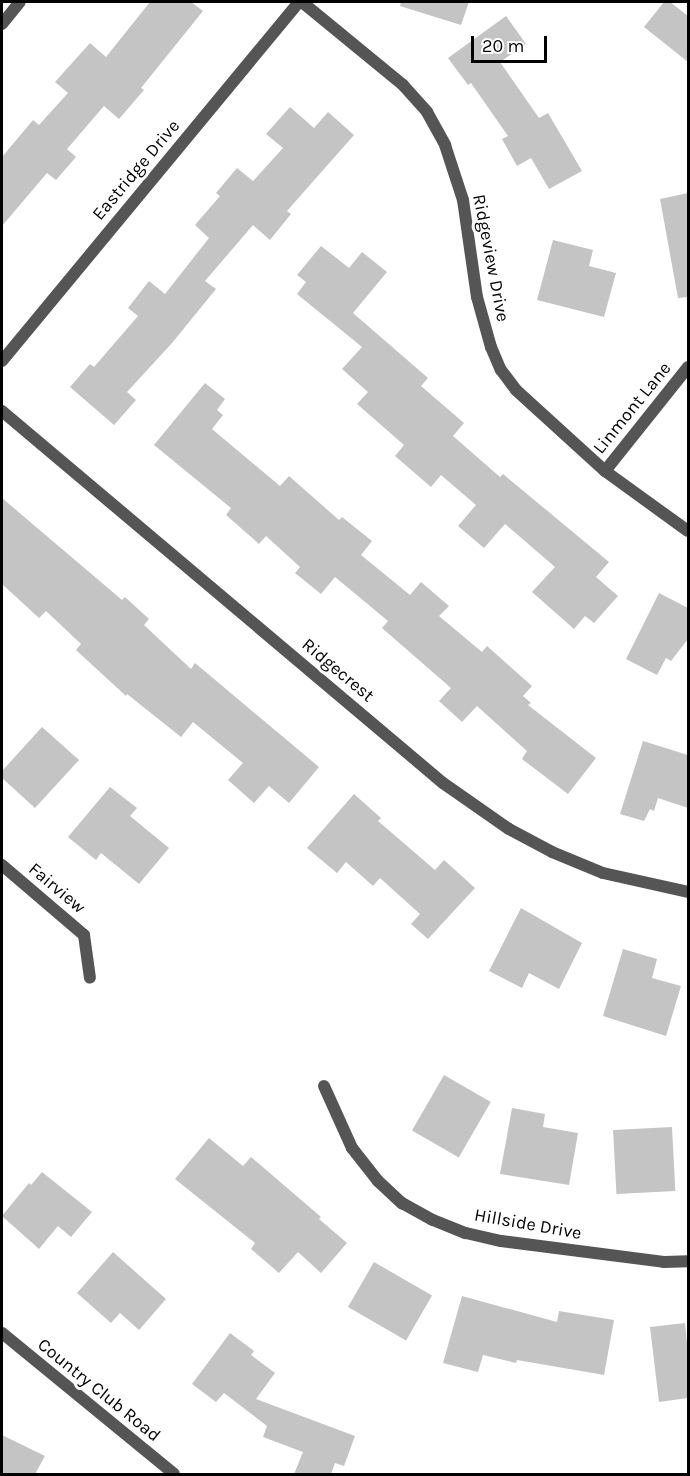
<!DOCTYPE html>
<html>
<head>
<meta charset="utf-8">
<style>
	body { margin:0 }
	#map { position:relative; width:690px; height:1476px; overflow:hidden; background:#fff; font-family:Karla,sans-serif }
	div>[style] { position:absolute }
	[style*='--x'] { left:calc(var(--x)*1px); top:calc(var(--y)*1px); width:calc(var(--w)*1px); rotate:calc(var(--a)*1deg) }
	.building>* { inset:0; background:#c4c4c4; transform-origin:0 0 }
	.minor>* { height:12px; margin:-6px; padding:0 6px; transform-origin:6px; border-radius:6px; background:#555 }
	.tertiary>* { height:12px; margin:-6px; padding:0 6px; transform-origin:6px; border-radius:6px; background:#555 }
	span { translate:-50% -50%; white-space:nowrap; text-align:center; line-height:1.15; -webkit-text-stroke:6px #fff; paint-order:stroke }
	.street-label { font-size:18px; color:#000 }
	.frame { position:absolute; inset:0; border:3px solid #000; pointer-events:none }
	.scale { position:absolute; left:471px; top:36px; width:76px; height:27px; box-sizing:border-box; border:3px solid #000; border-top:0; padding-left:8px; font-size:18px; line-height:21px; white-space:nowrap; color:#000; -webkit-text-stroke:4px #fff; paint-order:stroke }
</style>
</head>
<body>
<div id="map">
	<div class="building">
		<i style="clip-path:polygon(150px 2px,191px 2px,203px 11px,141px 88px,144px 90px,119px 119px,104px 106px,67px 149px,76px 157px,56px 180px,47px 173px,2px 226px,2px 157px,33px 120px,39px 125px,68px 93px,55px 82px,90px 43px,106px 57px)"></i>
		<i style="clip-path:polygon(401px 2px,469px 2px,461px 25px,400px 6px)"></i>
		<i style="clip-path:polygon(664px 2px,670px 2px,688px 16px,688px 62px,644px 27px)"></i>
		<i style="clip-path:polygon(506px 16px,526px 44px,500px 62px,539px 118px,548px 113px,582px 171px,549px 189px,531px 158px,517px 166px,502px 139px,508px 136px,471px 83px,468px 85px,448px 58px)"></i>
		<i style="clip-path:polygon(290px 107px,314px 128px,328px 112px,354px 135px,287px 211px,291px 214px,270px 240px,253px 225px,205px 281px,216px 289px,172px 343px,127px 392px,136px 400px,114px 425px,70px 387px,90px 364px,94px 367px,138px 316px,128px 308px,149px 281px,165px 294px,209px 238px,195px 225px,220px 196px,216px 193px,237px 168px,253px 181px,283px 148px,266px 134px)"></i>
		<i style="clip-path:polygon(688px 193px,688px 297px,678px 298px,660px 199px)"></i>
		<i style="clip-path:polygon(553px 240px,593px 250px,589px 266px,616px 273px,604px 317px,537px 300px)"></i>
		<i style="clip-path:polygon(321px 246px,349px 268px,362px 252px,387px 272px,353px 313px,428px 378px,421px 386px,464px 423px,453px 436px,500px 477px,503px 474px,609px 562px,596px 577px,618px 596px,594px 623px,585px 616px,574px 629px,532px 592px,555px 567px,505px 524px,484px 548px,458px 526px,476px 505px,441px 475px,431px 487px,395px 456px,404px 445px,357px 404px,368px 392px,342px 369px,362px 347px,297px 294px,306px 282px,297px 275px)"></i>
		<i style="clip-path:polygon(205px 383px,225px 399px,217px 410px,223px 415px,212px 429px,280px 486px,289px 476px,339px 520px,342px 517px,372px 541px,361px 555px,410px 595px,421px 582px,449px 606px,439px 616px,482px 652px,487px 646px,532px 686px,523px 696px,531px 703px,528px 705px,596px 758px,568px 794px,522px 759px,527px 751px,477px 706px,462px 722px,439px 701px,451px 688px,382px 628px,388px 621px,335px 577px,321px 594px,295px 573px,300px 567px,266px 536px,259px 544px,226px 515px,231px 508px,154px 445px)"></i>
		<i style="clip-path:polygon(2px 498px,122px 600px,125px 597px,149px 619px,144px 625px,191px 669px,195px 663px,319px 767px,289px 803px,269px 786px,254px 803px,228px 780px,243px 763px,193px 722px,181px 737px,127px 694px,126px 696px,76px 650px,81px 644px,46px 611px,39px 618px,2px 584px)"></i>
		<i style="clip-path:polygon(659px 593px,688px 608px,688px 639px,671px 661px,666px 658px,657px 675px,626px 659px)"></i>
		<i style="clip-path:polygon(42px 727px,79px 760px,35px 808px,2px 778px,2px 771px)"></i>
		<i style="clip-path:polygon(643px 741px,688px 755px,688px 808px,658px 798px,654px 811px,650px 809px,644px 821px,620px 814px)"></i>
		<i style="clip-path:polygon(110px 787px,137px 808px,130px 816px,169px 848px,139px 884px,101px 853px,96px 860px,68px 837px)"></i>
		<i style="clip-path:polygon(354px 794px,381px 818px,378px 821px,435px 870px,444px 860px,475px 888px,428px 939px,411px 924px,420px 914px,380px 878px,373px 886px,346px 862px,337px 873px,307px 848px)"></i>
		<i style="clip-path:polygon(521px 908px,582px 943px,559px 989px,529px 973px,522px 988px,489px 971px)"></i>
		<i style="clip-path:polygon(623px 949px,657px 959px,652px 978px,681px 986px,666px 1036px,603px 1016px)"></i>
		<i style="left:444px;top:1075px;width:54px;height:64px;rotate:30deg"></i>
		<i style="clip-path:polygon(512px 1108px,545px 1114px,543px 1127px,578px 1133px,569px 1185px,500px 1174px)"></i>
		<i style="left:672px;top:1127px;width:64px;height:59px;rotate:87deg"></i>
		<i style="clip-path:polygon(209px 1138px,243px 1166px,251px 1157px,321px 1217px,319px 1219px,347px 1243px,321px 1273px,298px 1252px,279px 1273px,251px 1249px,255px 1243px,175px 1179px)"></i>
		<i style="clip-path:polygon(42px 1172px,92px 1212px,71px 1237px,58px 1226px,39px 1249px,2px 1216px,29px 1183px,31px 1185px)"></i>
		<i style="clip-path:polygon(113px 1252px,166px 1299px,139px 1330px,120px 1313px,111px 1323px,77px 1293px)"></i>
		<i style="left:374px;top:1262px;width:67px;height:52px;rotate:30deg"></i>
		<i style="clip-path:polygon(462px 1296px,557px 1322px,559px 1311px,614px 1320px,604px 1375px,517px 1360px,516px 1363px,483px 1355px,478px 1372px,443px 1363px)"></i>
		<i style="clip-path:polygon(685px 1323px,688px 1354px,688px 1398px,659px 1402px,650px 1327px)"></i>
		<i style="clip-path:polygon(230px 1333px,254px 1351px,251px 1355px,275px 1373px,256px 1399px,355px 1436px,344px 1466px,335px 1463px,331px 1474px,294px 1474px,303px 1452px,263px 1437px,267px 1426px,224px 1393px,216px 1402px,192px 1384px)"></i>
		<i style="clip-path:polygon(2px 1435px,45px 1456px,35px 1474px,2px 1474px)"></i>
	</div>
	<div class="minor">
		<i style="--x:302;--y:2;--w:131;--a:39.4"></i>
		<i style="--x:403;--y:85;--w:36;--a:48"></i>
		<i style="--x:427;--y:112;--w:38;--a:61"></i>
		<i style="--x:445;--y:145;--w:58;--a:71.9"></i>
		<i style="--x:463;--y:200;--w:98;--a:81.8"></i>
		<i style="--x:477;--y:297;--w:52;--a:74.4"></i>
		<i style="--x:491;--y:347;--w:25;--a:67"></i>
		<i style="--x:501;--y:370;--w:25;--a:53"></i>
		<i style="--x:516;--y:390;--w:120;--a:42.3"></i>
		<i style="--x:605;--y:471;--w:102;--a:35.9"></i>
		<i style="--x:2;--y:361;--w:466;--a:-50.4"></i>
		<i style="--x:2;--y:411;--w:577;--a:40.15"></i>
		<i style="--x:443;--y:783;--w:80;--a:34.9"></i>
		<i style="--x:509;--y:829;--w:49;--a:28.1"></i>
		<i style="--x:552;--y:852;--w:55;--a:22.4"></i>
		<i style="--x:603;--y:873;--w:87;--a:12.6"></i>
		<i style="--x:605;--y:471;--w:133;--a:-51.4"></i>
		<i style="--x:2;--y:865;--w:108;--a:40.5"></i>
		<i style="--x:84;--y:935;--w:43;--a:82.1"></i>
		<i style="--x:324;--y:1086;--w:68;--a:65.7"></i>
		<i style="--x:352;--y:1148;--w:42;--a:51.8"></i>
		<i style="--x:378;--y:1181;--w:33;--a:43"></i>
		<i style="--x:402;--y:1203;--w:35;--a:29"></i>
		<i style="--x:433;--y:1220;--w:35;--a:22"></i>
		<i style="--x:466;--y:1233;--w:36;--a:13"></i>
		<i style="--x:501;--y:1241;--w:164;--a:7.3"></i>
		<i style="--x:664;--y:1262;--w:24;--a:-2"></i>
	</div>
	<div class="tertiary">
		<i style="--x:2;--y:24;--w:28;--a:-51"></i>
		<i style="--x:2;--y:1333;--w:222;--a:39.3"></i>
	</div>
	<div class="street-label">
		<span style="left:136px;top:170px;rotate:-50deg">Eastridge Drive</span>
		<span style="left:491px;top:258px;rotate:79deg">Ridgeview Drive</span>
		<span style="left:632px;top:408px;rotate:-51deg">Linmont Lane</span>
		<span style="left:338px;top:670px;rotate:40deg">Ridgecrest</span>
		<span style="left:57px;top:888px;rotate:40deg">Fairview</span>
		<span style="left:528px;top:1224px;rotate:10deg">Hillside Drive</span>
		<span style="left:99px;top:1390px;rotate:39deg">Country Club Road</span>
	</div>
	<div class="frame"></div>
	<div class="scale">20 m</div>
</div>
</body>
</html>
